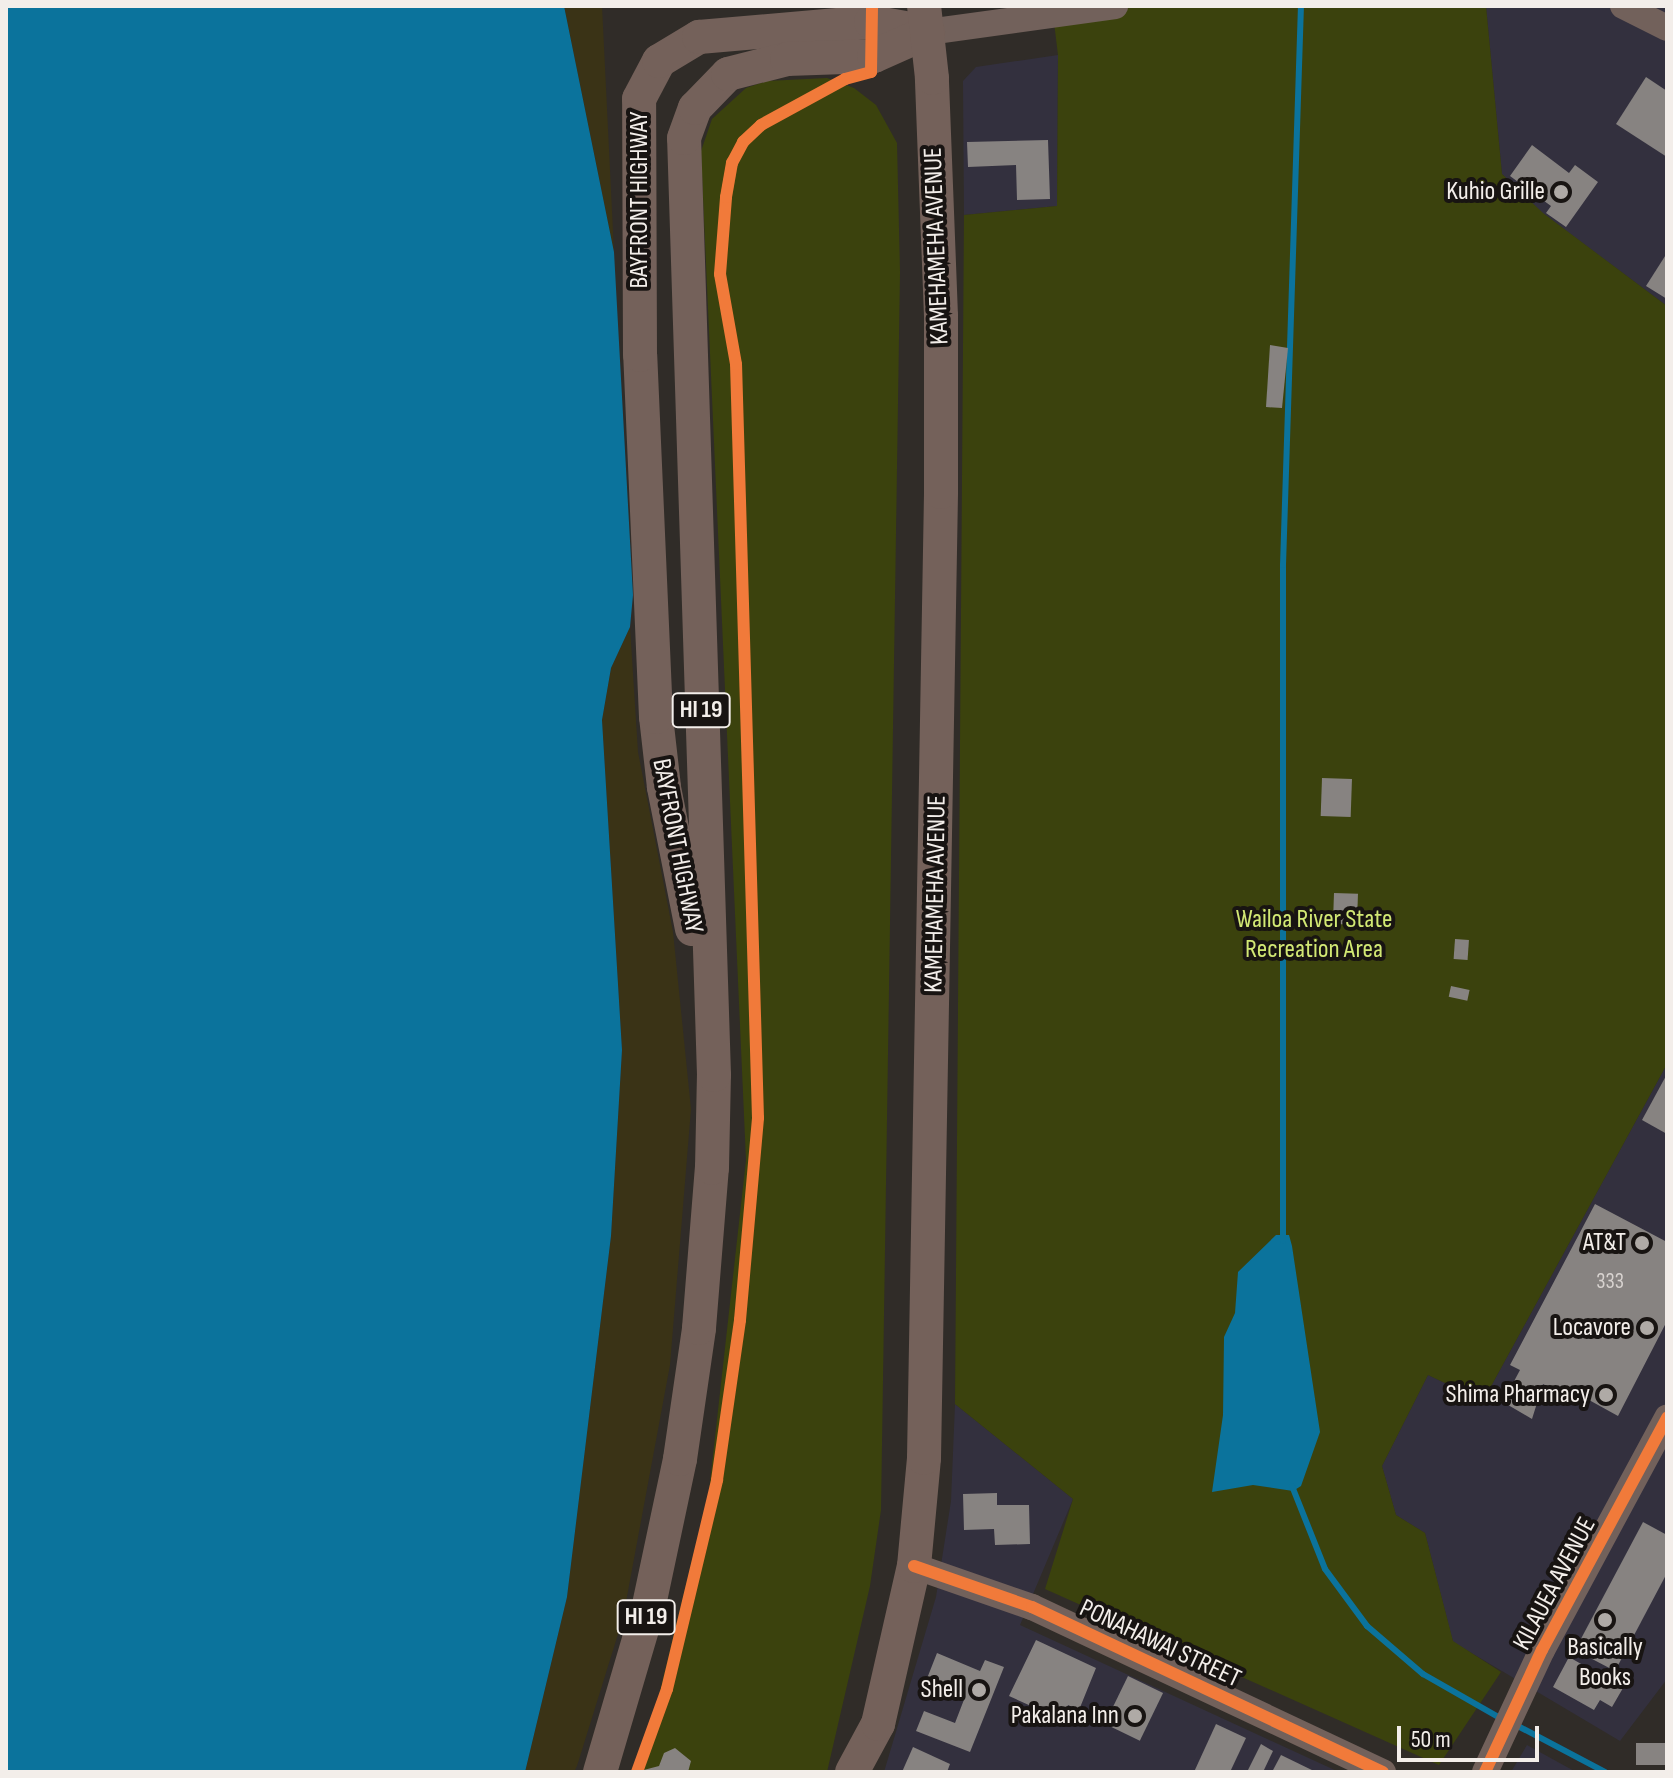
<!DOCTYPE html>
<html>
<head>
<meta charset="utf-8">
<style>
	body { margin:0 }
	#map { position:relative; width:1673px; height:1778px; overflow:hidden; background:#302c28; font-family:"Sofia Sans Condensed",sans-serif }
	div>[style] { position:absolute }
	[style*='--x'] { left:calc(var(--x)*1px); top:calc(var(--y)*1px); width:calc(var(--w)*1px); rotate:calc(var(--a)*1deg) }
	.commercial>* { inset:0; background:#33303e }
	.green>* { inset:0; background:#3b420d }
	.sand>* { inset:0; background:#3a3316 }
	.water>* { inset:0; background:#0b739c }
	.stream>* { height:6px; margin:-3px; padding:0 3px; transform-origin:3px; border-radius:3px; background:#0b739c }
	.building>* { inset:0; background:#878381; transform-origin:0 0 }
	.minor>* { height:26px; margin:-13px; padding:0 13px; transform-origin:13px; border-radius:13px; background:#72615b }
	.major>* { height:34px; margin:-17px; padding:0 17px; transform-origin:17px; border-radius:17px; background:#74615a }
	.cycleway>* { height:12px; margin:-6px; padding:0 6px; transform-origin:6px; border-radius:6px; background:#f17a3a }
	.dots>* { width:22px; height:22px; translate:-50% -50%; box-sizing:border-box; border:4px solid #181412; border-radius:50% }
	span { translate:-50% -50%; white-space:nowrap; text-align:center; line-height:1.15; -webkit-text-stroke:8px #181412; paint-order:stroke }
	.number-label { font-size:22px; color:#d8d3d0 }
	.number-label span { -webkit-text-stroke-width:0 }
	.shield-label span { padding:2px 6px; background:#181412; border:2px solid; border-radius:6px; -webkit-text-stroke-width:0 }
	.shield-label { font-size:24px; color:#f3eeea; font-weight:700 }
	.poi-label { font-size:26px; color:#f3eeea }
	.right { translate:-100% -50%; text-align:right }
	.street-label { font-size:26px; color:#f3eeea }
	.park-label { font-size:26px; color:#d2e874 }
	.frame { position:absolute; inset:0; border:8px solid #f3eeea; pointer-events:none }
	.scale { position:absolute; left:1397px; top:1726px; width:142px; height:36px; box-sizing:border-box; border:4px solid #f3eeea; border-top:0; padding-left:10px; font-size:24px; line-height:28px; white-space:nowrap; color:#f3eeea; -webkit-text-stroke:6px #181412; paint-order:stroke }
</style>
</head>
<body>
<div id="map">
	<div class="commercial">
		<i style="clip-path:polygon(1486px 6px,1667px 6px,1667px 306px,1542px 213px,1502px 174px)"></i>
		<i style="clip-path:polygon(1058px 55px,1057px 206px,964px 215px,963px 81px,976px 67px)"></i>
		<i style="clip-path:polygon(1667px 1064px,1667px 1679px,1620px 1741px,1453px 1642px,1425px 1533px,1396px 1515px,1382px 1466px,1428px 1375px,1483px 1401px)"></i>
		<i style="clip-path:polygon(955px 1404px,1073px 1499px,1020px 1625px,1339px 1772px,884px 1772px,936px 1597px,951px 1501px)"></i>
		<i style="clip-path:polygon(1527px 1745px,1576px 1772px,1511px 1772px)"></i>
	</div>
	<div class="green">
		<i style="clip-path:polygon(1052px 6px,1486px 6px,1502px 174px,1543px 213px,1667px 306px,1667px 1064px,1483px 1401px,1428px 1375px,1382px 1466px,1396px 1515px,1425px 1533px,1453px 1641px,1501px 1672px,1439px 1765px,1045px 1589px,1073px 1499px,955px 1404px,964px 215px,1057px 206px,1058px 55px)"></i>
		<i style="clip-path:polygon(827px 78px,854px 88px,876px 105px,897px 143px,900px 272px,881px 1510px,870px 1586px,827px 1772px,632px 1772px,656px 1707px,709px 1491px,746px 1160px,701px 151px,712px 119px,746px 88px,767px 81px)"></i>
	</div>
	<div class="sand">
		<i style="clip-path:polygon(564px 6px,602px 6px,614px 252px)"></i>
		<i style="clip-path:polygon(630px 627px,638px 752px,673px 932px,691px 1109px,670px 1365px,623px 1618px,577px 1766px,574px 1772px,525px 1772px,567px 1597px,611px 1236px,622px 1050px,602px 720px,611px 668px)"></i>
	</div>
	<div class="water">
		<i style="clip-path:polygon(6px 6px,564px 6px,614px 252px,633px 595px,630px 627px,611px 668px,602px 720px,622px 1050px,611px 1236px,567px 1597px,525px 1772px,6px 1772px)"></i>
		<i style="clip-path:polygon(1276px 1235px,1289px 1235px,1292px 1246px,1320px 1432px,1301px 1486px,1293px 1491px,1253px 1485px,1212px 1492px,1223px 1415px,1224px 1337px,1235px 1313px,1238px 1272px)"></i>
	</div>
	<div class="stream">
		<i style="--x:1283;--y:1241;--w:676;--a:-90"></i>
		<i style="--x:1283;--y:565;--w:559;--a:-88.16"></i>
		<i style="--x:1292;--y:1486;--w:89;--a:68.3"></i>
		<i style="--x:1325;--y:1569;--w:71;--a:53.6"></i>
		<i style="--x:1367;--y:1626;--w:74;--a:40.6"></i>
		<i style="--x:1423;--y:1674;--w:91;--a:29.7"></i>
		<i style="--x:1516;--y:1725;--w:101;--a:27.8"></i>
	</div>
	<div class="building">
		<i style="clip-path:polygon(1646px 77px,1667px 91px,1667px 157px,1616px 124px)"></i>
		<i style="clip-path:polygon(1048px 140px,1050px 199px,1017px 200px,1016px 165px,968px 167px,967px 142px)"></i>
		<i style="clip-path:polygon(1532px 145px,1569px 173px,1575px 165px,1598px 182px,1566px 227px,1546px 213px,1551px 206px,1510px 176px)"></i>
		<i style="clip-path:polygon(1667px 253px,1667px 299px,1646px 286px)"></i>
		<i style="clip-path:polygon(1270px 345px,1288px 348px,1282px 408px,1266px 407px)"></i>
		<i style="left:1322px;top:778px;width:30px;height:38px;rotate:2deg"></i>
		<i style="left:1334px;top:893px;width:24px;height:31px;rotate:2deg"></i>
		<i style="left:1455px;top:939px;width:14px;height:20px;rotate:4deg"></i>
		<i style="left:1451px;top:986px;width:19px;height:11px;rotate:12deg"></i>
		<i style="clip-path:polygon(1667px 1074px,1667px 1134px,1642px 1120px)"></i>
		<i style="clip-path:polygon(1595px 1204px,1667px 1242px,1667px 1321px,1618px 1416px,1589px 1400px,1585px 1406px,1543px 1384px,1532px 1419px,1503px 1402px,1520px 1370px,1510px 1365px)"></i>
		<i style="clip-path:polygon(997px 1493px,997px 1505px,1029px 1505px,1030px 1544px,995px 1545px,994px 1529px,964px 1530px,963px 1494px)"></i>
		<i style="clip-path:polygon(1643px 1522px,1667px 1535px,1667px 1573px,1615px 1671px,1575px 1650px)"></i>
		<i style="clip-path:polygon(1036px 1640px,1096px 1668px,1079px 1710px,1068px 1705px,1062px 1720px,1009px 1696px)"></i>
		<i style="clip-path:polygon(937px 1653px,980px 1671px,985px 1660px,1004px 1667px,970px 1752px,916px 1731px,924px 1711px,955px 1723px,965px 1697px,926px 1681px)"></i>
		<i style="clip-path:polygon(1569px 1657px,1623px 1688px,1612px 1707px,1600px 1700px,1594px 1710px,1553px 1687px)"></i>
		<i style="left:1128px;top:1676px;width:39px;height:53px;rotate:26deg"></i>
		<i style="clip-path:polygon(1216px 1724px,1246px 1738px,1230px 1772px,1194px 1772px)"></i>
		<i style="left:1636px;top:1743px;width:31px;height:22px"></i>
		<i style="clip-path:polygon(1261px 1744px,1273px 1751px,1263px 1772px,1247px 1772px)"></i>
		<i style="clip-path:polygon(913px 1747px,950px 1764px,947px 1772px,902px 1772px)"></i>
		<i style="clip-path:polygon(675px 1748px,691px 1761px,688px 1772px,636px 1772px,659px 1766px,664px 1753px)"></i>
		<i style="clip-path:polygon(1281px 1755px,1316px 1772px,1272px 1772px)"></i>
	</div>
	<div class="minor">
		<i style="--x:1623;--y:6;--w:49;--a:26.6"></i>
		<i style="--x:928;--y:32;--w:189;--a:-7.9"></i>
		<i style="--x:914;--y:1566;--w:125;--a:19.2"></i>
		<i style="--x:1032;--y:1607;--w:388;--a:25.2"></i>
		<i style="--x:1485;--y:1772;--w:135;--a:-65"></i>
		<i style="--x:1542;--y:1650;--w:264;--a:-61.7"></i>
	</div>
	<div class="major">
		<i style="--x:692;--y:929;--w:145;--a:-101.2"></i>
		<i style="--x:664;--y:787;--w:70;--a:-96.5"></i>
		<i style="--x:656;--y:717;--w:362;--a:-92.5"></i>
		<i style="--x:640;--y:355;--w:256;--a:-90.2"></i>
		<i style="--x:639;--y:99;--w:43;--a:-62.2"></i>
		<i style="--x:659;--y:61;--w:47;--a:-31"></i>
		<i style="--x:699;--y:37;--w:173;--a:-5"></i>
		<i style="--x:871;--y:22;--w:58;--a:10"></i>
		<i style="--x:600;--y:1772;--w:174;--a:-73.6"></i>
		<i style="--x:649;--y:1605;--w:149;--a:-78"></i>
		<i style="--x:680;--y:1459;--w:132;--a:-81.7"></i>
		<i style="--x:699;--y:1328;--w:161;--a:-85.4"></i>
		<i style="--x:712;--y:1168;--w:93;--a:-88.8"></i>
		<i style="--x:714;--y:1075;--w:937;--a:-91.83"></i>
		<i style="--x:684;--y:138;--w:32;--a:-70"></i>
		<i style="--x:695;--y:108;--w:47;--a:-45.9"></i>
		<i style="--x:728;--y:74;--w:61;--a:-14.3"></i>
		<i style="--x:787;--y:59;--w:87;--a:-2"></i>
		<i style="--x:874;--y:56;--w:59;--a:-24"></i>
		<i style="--x:852;--y:1772;--w:55;--a:-61.6"></i>
		<i style="--x:878;--y:1724;--w:162;--a:-77.2"></i>
		<i style="--x:914;--y:1566;--w:108;--a:-84.7"></i>
		<i style="--x:924;--y:1458;--w:966;--a:-88.99"></i>
		<i style="--x:941;--y:492;--w:176;--a:-90"></i>
		<i style="--x:941;--y:316;--w:238;--a:-92.2"></i>
		<i style="--x:932;--y:78;--w:72;--a:-96.3"></i>
	</div>
	<div class="cycleway">
		<i style="--x:914;--y:1566;--w:125;--a:19.2"></i>
		<i style="--x:1032;--y:1607;--w:388;--a:25.2"></i>
		<i style="--x:637;--y:1772;--w:88;--a:-70.1"></i>
		<i style="--x:667;--y:1689;--w:215;--a:-76.5"></i>
		<i style="--x:717;--y:1480;--w:162;--a:-81.8"></i>
		<i style="--x:740;--y:1320;--w:203;--a:-84.9"></i>
		<i style="--x:758;--y:1118;--w:754;--a:-91.67"></i>
		<i style="--x:736;--y:364;--w:91;--a:-100.1"></i>
		<i style="--x:720;--y:274;--w:77;--a:-85.5"></i>
		<i style="--x:726;--y:197;--w:35;--a:-80"></i>
		<i style="--x:732;--y:163;--w:24;--a:-62"></i>
		<i style="--x:743;--y:142;--w:25;--a:-43"></i>
		<i style="--x:761;--y:125;--w:96;--a:-28.7"></i>
		<i style="--x:845;--y:79;--w:27;--a:-15"></i>
		<i style="--x:871;--y:72;--w:66;--a:-89.1"></i>
		<i style="--x:1485;--y:1772;--w:135;--a:-65"></i>
		<i style="--x:1542;--y:1650;--w:264;--a:-61.7"></i>
	</div>
	<div class="dots">
		<i style="left:1561px;top:192px;background:#afaaa6"></i>
		<i style="left:1642px;top:1243px;background:#afaaa6"></i>
		<i style="left:1647px;top:1328px;background:#afaaa6"></i>
		<i style="left:1606px;top:1395px;background:#afaaa6"></i>
		<i style="left:1605px;top:1620px;background:#afaaa6"></i>
		<i style="left:979px;top:1690px;background:#afaaa6"></i>
		<i style="left:1135px;top:1716px;background:#afaaa6"></i>
	</div>
	<div class="number-label">
		<span style="left:1610px;top:1282px">333</span>
	</div>
	<div class="shield-label">
		<span style="left:701px;top:710px">HI 19</span>
		<span style="left:646px;top:1617px">HI 19</span>
	</div>
	<div class="poi-label">
		<span class="right" style="left:1545px;top:192px">Kuhio Grille</span>
		<span class="right" style="left:1626px;top:1243px">AT&amp;T</span>
		<span class="right" style="left:1631px;top:1328px">Locavore</span>
		<span class="right" style="left:1590px;top:1395px">Shima Pharmacy</span>
		<span style="left:1605px;top:1663px">Basically<br>Books</span>
		<span class="right" style="left:963px;top:1690px">Shell</span>
		<span class="right" style="left:1119px;top:1716px">Pakalana Inn</span>
	</div>
	<div class="street-label">
		<span style="left:640px;top:200px;rotate:-90deg">BAYFRONT HIGHWAY</span>
		<span style="left:937px;top:246px;rotate:-92deg">KAMEHAMEHA AVENUE</span>
		<span style="left:677px;top:846px;rotate:79deg">BAYFRONT HIGHWAY</span>
		<span style="left:936px;top:894px;rotate:-89deg">KAMEHAMEHA AVENUE</span>
		<span style="left:1555px;top:1584px;rotate:-62deg">KILAUEA AVENUE</span>
		<span style="left:1160px;top:1644px;rotate:25deg">PONAHAWAI STREET</span>
	</div>
	<div class="park-label">
		<span style="left:1314px;top:935px">Wailoa River State<br>Recreation Area</span>
	</div>
	<div class="frame"></div>
	<div class="scale">50 m</div>
</div>
</body>
</html>
